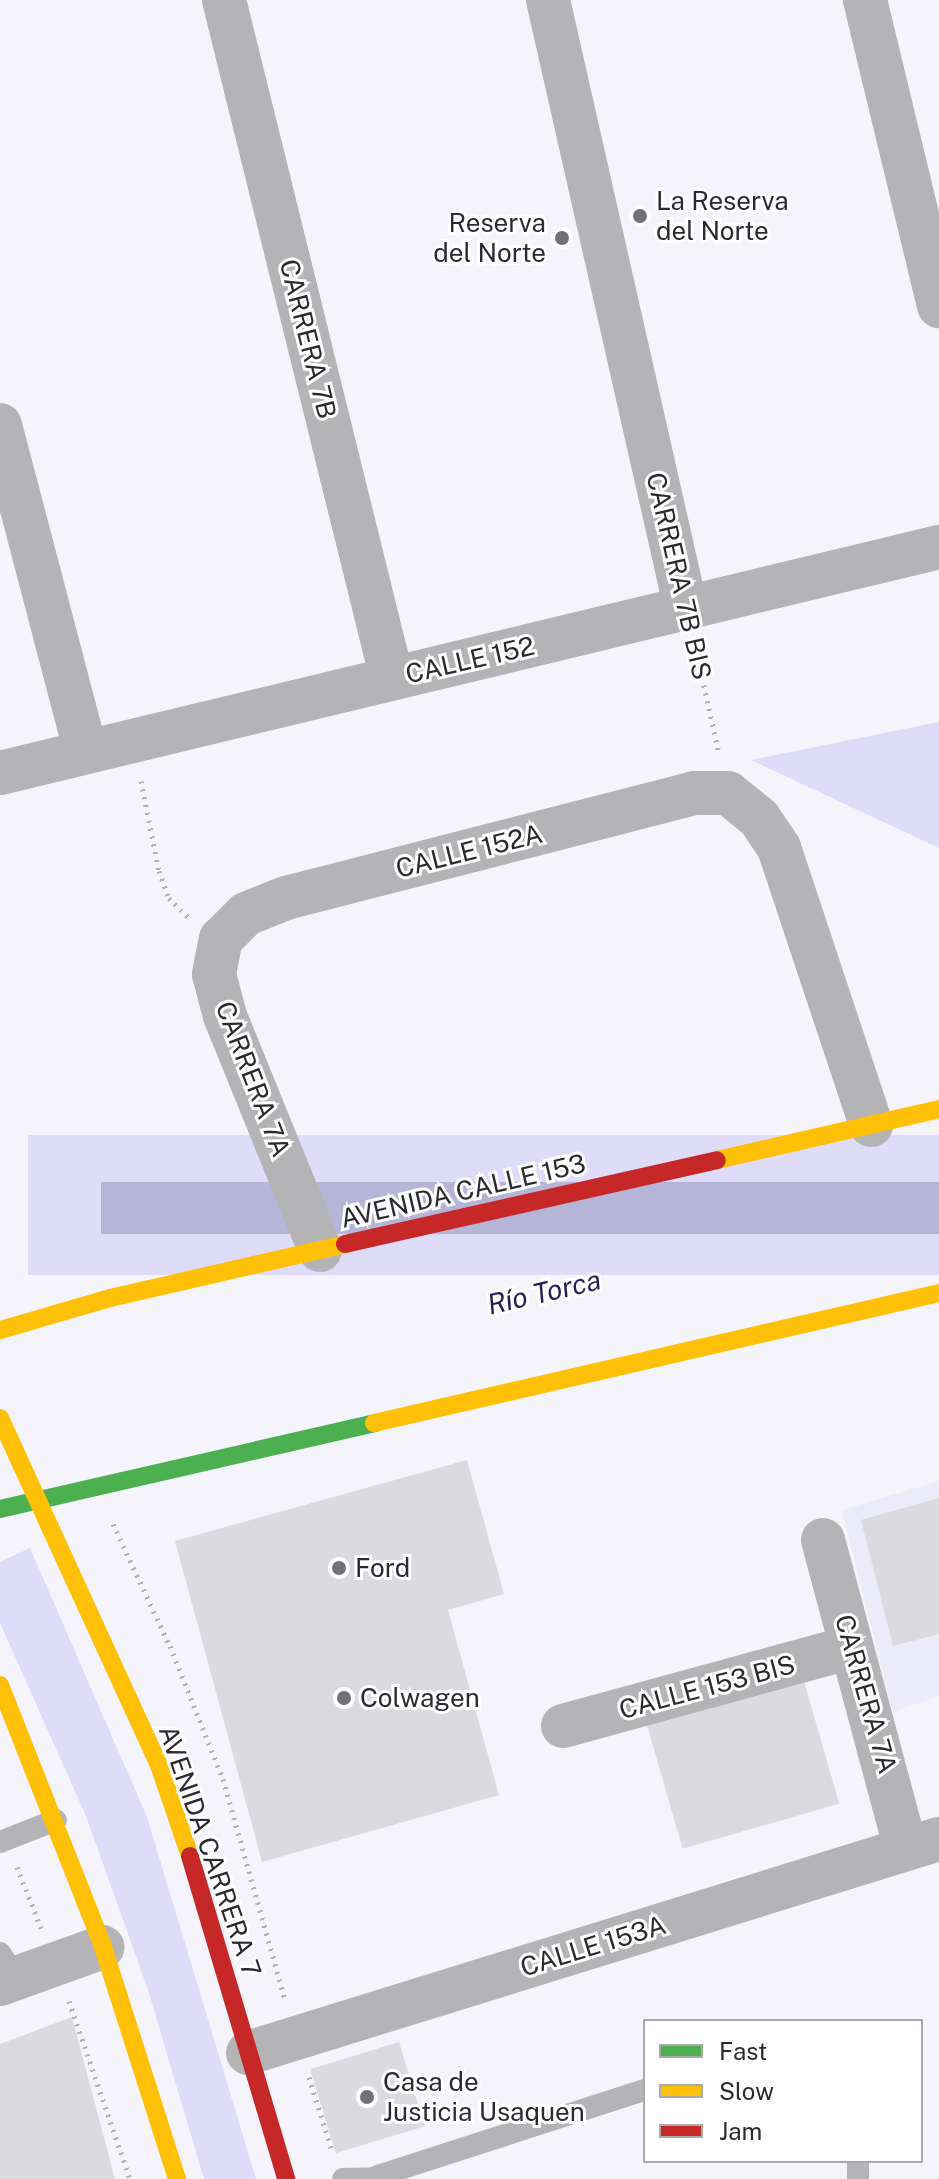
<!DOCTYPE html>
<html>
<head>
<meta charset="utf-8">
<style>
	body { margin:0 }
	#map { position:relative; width:939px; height:2179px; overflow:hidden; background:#f4f4fa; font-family:"Public Sans",sans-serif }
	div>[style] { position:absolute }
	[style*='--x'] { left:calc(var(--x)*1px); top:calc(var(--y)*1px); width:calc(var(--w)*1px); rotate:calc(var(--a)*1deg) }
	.built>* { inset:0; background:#ebebf9 }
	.green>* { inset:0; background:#dedcf9; transform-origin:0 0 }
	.water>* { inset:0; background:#b6b5d7; transform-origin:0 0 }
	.building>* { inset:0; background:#dadadf; transform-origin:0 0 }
	.path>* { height:5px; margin-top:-2.5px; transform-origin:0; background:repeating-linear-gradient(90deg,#b1b1b3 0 2px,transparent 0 8px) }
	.lane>* { height:22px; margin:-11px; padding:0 11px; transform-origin:11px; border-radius:11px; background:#b4b4b7 }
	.street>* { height:44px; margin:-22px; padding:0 22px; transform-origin:22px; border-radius:22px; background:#b4b4b7 }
	.fast>* { height:18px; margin:-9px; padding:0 9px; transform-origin:9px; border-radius:9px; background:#4caf50 }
	.slow>* { height:18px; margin:-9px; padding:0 9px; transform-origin:9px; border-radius:9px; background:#ffc107 }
	.jam>* { height:18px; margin:-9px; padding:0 9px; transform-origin:9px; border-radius:9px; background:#c62828 }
	.dots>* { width:22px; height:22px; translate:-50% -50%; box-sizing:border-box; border:4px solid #fff; border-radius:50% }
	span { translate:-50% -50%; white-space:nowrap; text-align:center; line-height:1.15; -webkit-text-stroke:6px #fff; paint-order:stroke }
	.poi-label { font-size:26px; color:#2a2a2f }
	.left { translate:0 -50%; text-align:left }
	.right { translate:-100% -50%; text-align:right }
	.street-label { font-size:26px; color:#2a2a2f }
	.water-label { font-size:28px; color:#281d56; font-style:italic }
	.legend { position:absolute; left:643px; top:2019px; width:280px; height:144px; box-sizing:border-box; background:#fff; border:2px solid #aaaaac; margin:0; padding:10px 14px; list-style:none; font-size:24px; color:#2a2a2f }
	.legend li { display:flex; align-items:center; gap:16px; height:40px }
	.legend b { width:40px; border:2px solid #aaaaac }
</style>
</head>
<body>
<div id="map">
	<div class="built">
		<i style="clip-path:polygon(939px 1481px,939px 1696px,893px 1712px,842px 1510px)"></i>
	</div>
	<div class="green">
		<i style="clip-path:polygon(939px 722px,939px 848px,751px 760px)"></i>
		<i style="left:939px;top:1135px;width:140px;height:911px;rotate:90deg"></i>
		<i style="clip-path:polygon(30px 1548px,147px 1817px,256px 2179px,204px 2179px,148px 1990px,86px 1816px,0 1623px,0 1562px)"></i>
	</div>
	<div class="water">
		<i style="left:939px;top:1182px;width:52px;height:838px;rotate:90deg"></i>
	</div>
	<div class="building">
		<i style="clip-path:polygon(467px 1460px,504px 1594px,448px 1610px,499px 1795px,262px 1862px,175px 1541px)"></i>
		<i style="clip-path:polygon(939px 1498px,939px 1634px,893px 1646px,861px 1520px)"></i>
		<i style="left:802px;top:1674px;width:135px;height:163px;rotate:74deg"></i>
		<i style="clip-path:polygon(72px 2017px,115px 2179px,0 2179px,0 2044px)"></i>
		<i style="left:399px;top:2042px;width:88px;height:93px;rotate:73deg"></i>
	</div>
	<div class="path">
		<i style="--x:695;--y:646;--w:110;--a:77.4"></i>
		<i style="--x:141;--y:781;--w:92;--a:78.7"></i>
		<i style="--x:159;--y:871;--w:29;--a:70"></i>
		<i style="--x:169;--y:898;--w:30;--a:45"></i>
		<i style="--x:113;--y:1524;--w:135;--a:65"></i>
		<i style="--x:170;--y:1646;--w:143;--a:68.3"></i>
		<i style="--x:223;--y:1779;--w:229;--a:74.3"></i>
		<i style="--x:17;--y:1867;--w:66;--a:68.5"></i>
		<i style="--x:69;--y:2001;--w:188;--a:71.1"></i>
		<i style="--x:309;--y:2077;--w:77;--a:72.7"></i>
	</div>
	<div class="lane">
		<i style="--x:0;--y:1842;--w:60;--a:-21.4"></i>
		<i style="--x:0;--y:1953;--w:30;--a:56"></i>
		<i style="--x:858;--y:2161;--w:18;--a:90"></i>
		<i style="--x:378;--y:2176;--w:281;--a:-17.9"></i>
		<i style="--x:343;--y:2179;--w:48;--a:-1.2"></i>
	</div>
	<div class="street">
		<i style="--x:224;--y:0;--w:699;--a:76.1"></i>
		<i style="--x:548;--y:0;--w:624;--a:77.23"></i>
		<i style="--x:865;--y:0;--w:315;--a:76.4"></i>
		<i style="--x:0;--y:425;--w:338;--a:75.3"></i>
		<i style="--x:0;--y:773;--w:966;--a:-13.53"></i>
		<i style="--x:320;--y:1250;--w:253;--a:-112.1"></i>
		<i style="--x:225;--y:1016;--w:43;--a:-104.7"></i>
		<i style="--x:214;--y:974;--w:36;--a:-79"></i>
		<i style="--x:221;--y:939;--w:35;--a:-45"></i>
		<i style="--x:246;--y:914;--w:43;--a:-21.8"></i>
		<i style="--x:286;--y:898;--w:421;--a:-14.4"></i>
		<i style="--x:694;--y:793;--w:34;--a:0"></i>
		<i style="--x:728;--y:793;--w:40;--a:39"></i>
		<i style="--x:759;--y:818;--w:36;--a:56"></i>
		<i style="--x:779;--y:848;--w:292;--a:71.6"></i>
		<i style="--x:823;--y:1540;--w:320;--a:75"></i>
		<i style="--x:563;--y:1726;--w:299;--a:-15.3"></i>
		<i style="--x:0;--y:1984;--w:109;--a:-19.8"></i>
		<i style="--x:248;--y:2053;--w:723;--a:-17.21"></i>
	</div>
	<div class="fast">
		<i style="--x:0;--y:1509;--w:384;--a:-12.9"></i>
	</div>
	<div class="slow">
		<i style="--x:717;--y:1160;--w:228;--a:-12.9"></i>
		<i style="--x:0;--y:1330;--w:115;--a:-16.2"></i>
		<i style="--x:110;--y:1298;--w:241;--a:-12.9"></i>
		<i style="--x:0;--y:1418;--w:385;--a:65.4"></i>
		<i style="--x:160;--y:1768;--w:93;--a:71.2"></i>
		<i style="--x:374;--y:1423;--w:580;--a:-12.96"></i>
		<i style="--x:0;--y:1685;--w:282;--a:68.5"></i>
		<i style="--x:103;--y:1947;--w:244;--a:72.3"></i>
	</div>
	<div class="jam">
		<i style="--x:345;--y:1244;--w:381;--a:-12.7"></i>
		<i style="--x:190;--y:1856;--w:337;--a:73.4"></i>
	</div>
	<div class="dots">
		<i style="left:640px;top:216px;background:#717176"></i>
		<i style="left:562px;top:238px;background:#717176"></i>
		<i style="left:339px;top:1568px;background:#717176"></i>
		<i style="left:344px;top:1698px;background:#717176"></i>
		<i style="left:367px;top:2097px;background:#717176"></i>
	</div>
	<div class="poi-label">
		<span class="left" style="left:656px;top:216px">La Reserva<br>del Norte</span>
		<span class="right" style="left:546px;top:238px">Reserva<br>del Norte</span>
		<span class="left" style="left:355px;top:1568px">Ford</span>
		<span class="left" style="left:360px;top:1698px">Colwagen</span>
		<span class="left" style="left:383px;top:2097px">Casa de<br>Justicia Usaquen</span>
	</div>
	<div class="street-label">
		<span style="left:308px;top:339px;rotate:76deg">CARRERA 7B</span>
		<span style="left:679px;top:576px;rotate:77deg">CARRERA 7B BIS</span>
		<span style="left:470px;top:660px;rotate:-13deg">CALLE 152</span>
		<span style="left:469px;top:851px;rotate:-14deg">CALLE 152A</span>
		<span style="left:253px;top:1079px;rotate:69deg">CARRERA 7A</span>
		<span style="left:463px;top:1191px;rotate:-13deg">AVENIDA CALLE 153</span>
		<span style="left:707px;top:1687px;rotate:-15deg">CALLE 153 BIS</span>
		<span style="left:866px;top:1694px;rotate:74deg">CARRERA 7A</span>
		<span style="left:210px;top:1851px;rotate:71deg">AVENIDA CARRERA 7</span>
		<span style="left:593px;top:1946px;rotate:-17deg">CALLE 153A</span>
	</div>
	<div class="water-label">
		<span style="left:544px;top:1292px;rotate:-13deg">Río Torca</span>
	</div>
	<ul class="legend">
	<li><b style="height:10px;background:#4caf50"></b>Fast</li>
	<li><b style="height:10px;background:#ffc107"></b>Slow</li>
	<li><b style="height:10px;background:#c62828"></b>Jam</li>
	</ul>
</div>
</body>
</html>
